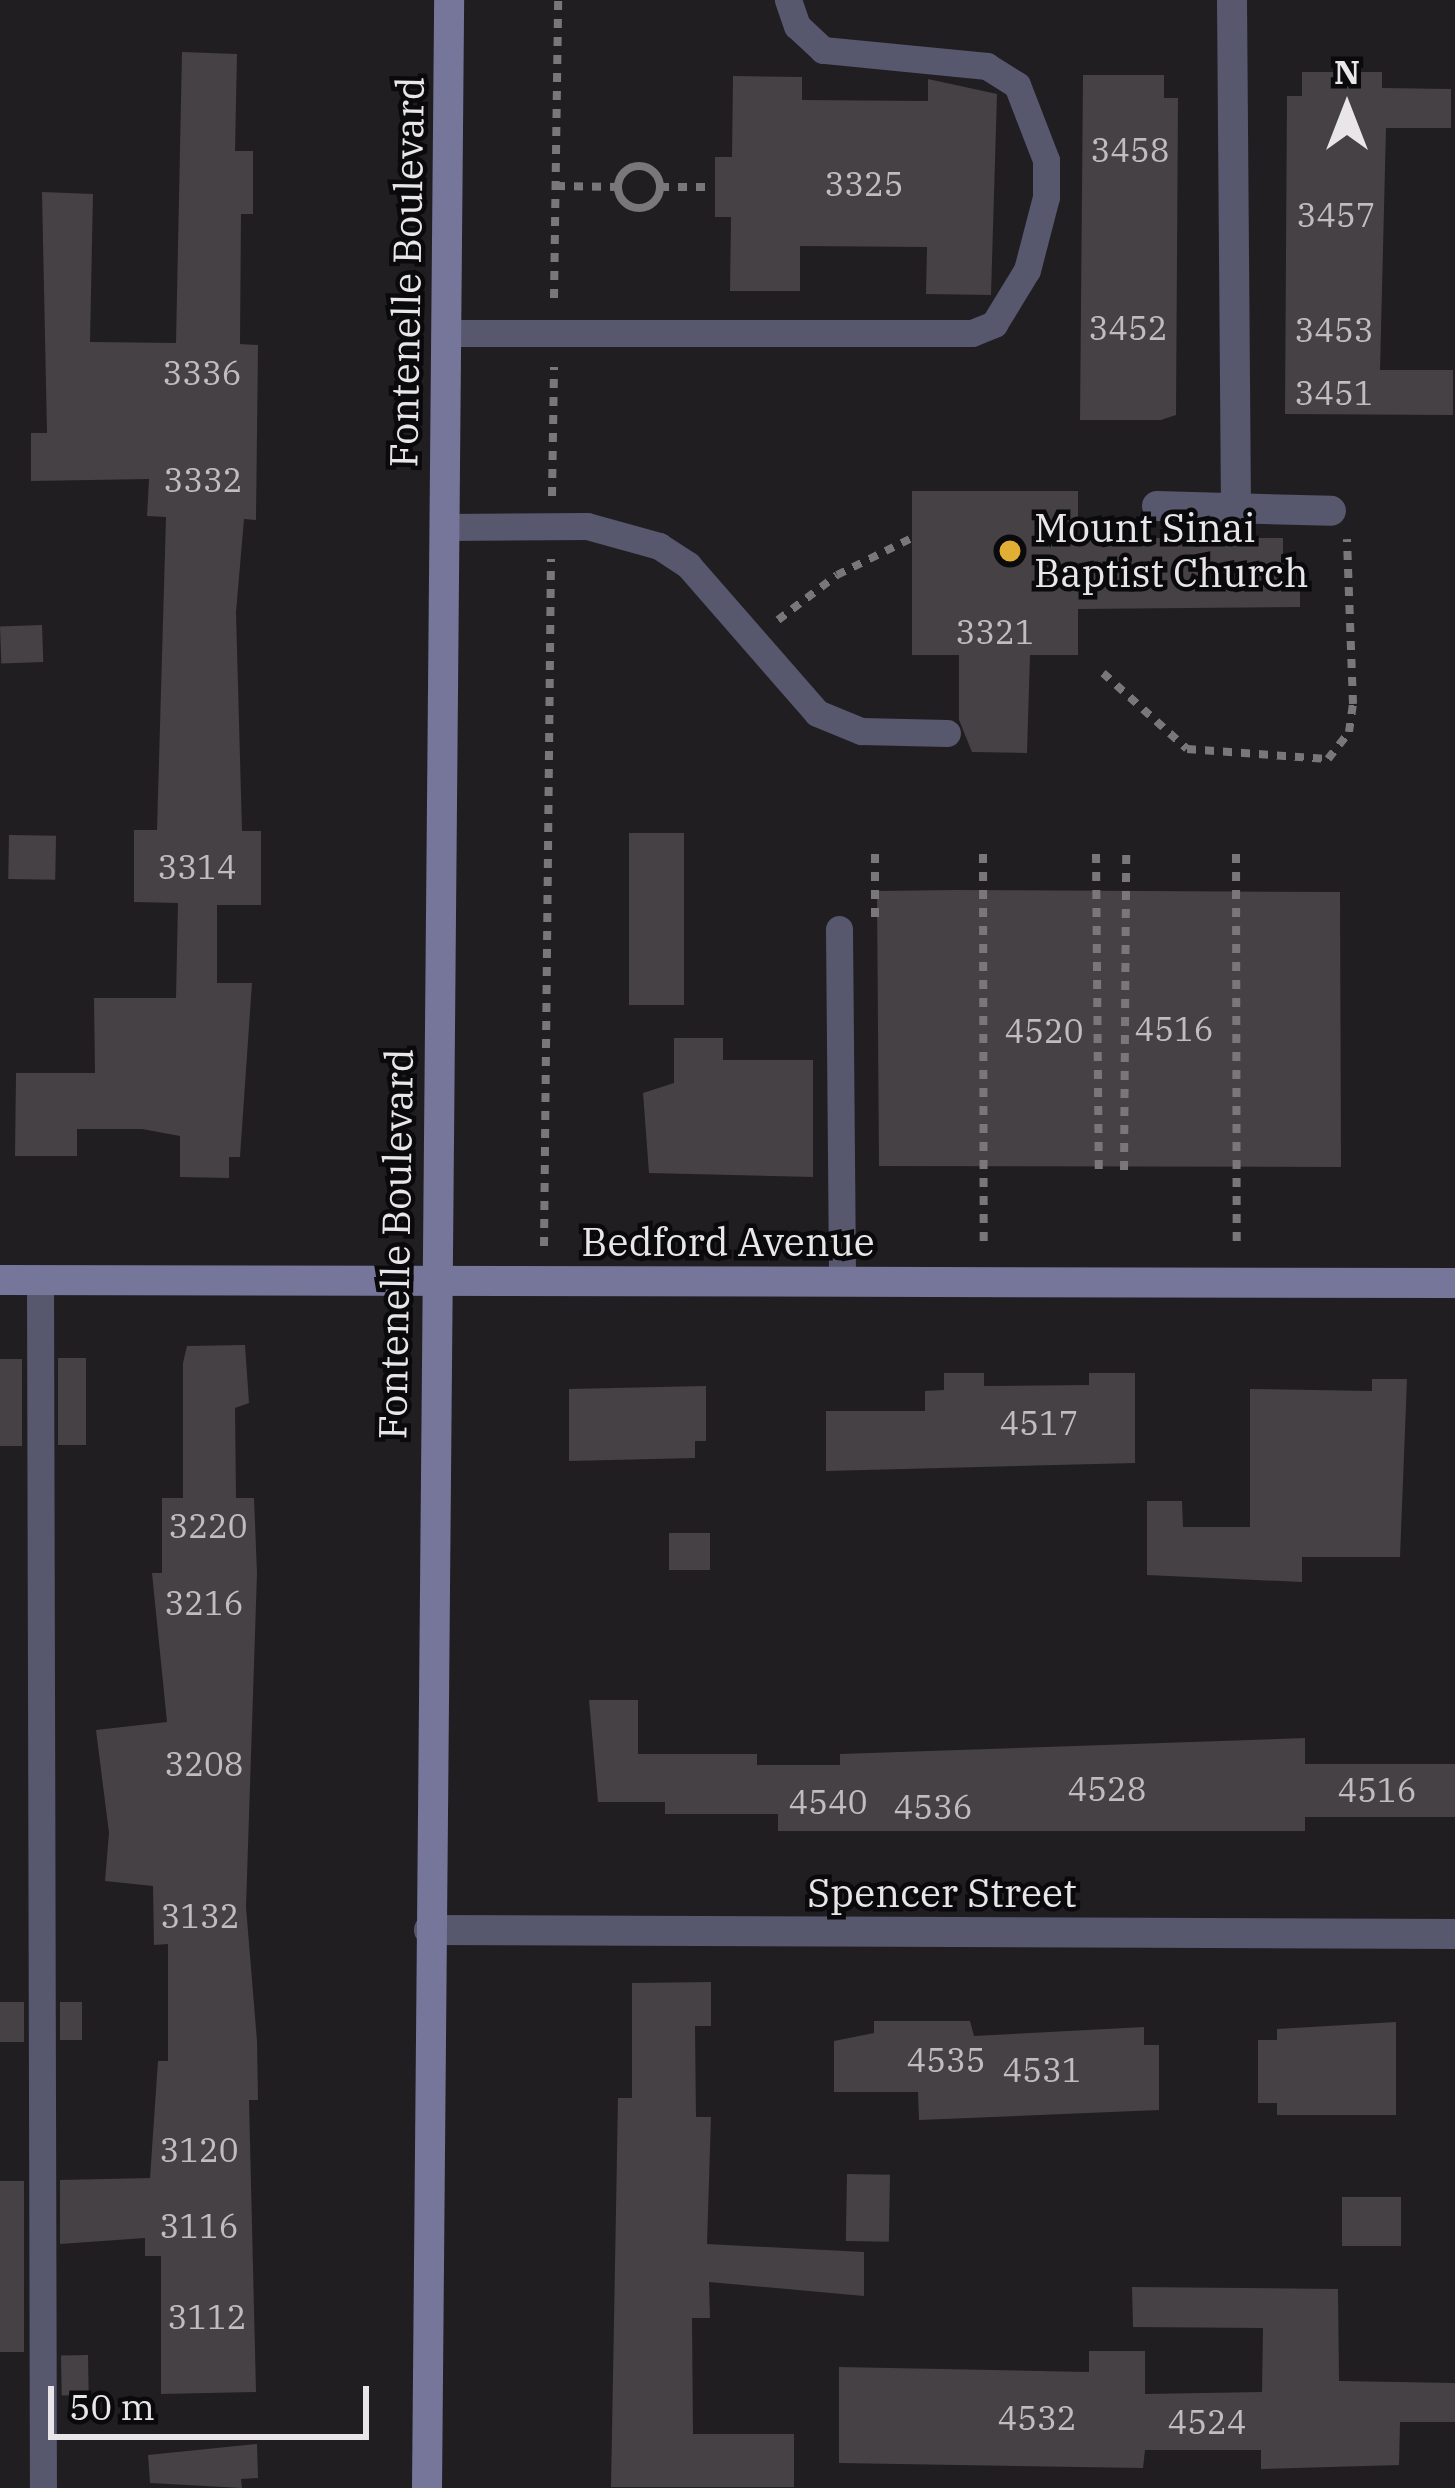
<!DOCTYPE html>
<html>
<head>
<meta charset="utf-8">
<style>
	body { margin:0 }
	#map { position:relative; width:1455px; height:2488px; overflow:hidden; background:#211e22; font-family:"IBM Plex Serif",serif }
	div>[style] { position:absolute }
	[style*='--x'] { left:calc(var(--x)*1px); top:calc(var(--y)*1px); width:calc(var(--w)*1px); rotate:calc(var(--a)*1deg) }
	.building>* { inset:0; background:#454144; transform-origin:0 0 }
	.path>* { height:8px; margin-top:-4px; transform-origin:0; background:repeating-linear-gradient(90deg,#79777a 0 9px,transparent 0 18px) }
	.path>.ring { margin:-4px; padding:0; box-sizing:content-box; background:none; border:8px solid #79777a; border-radius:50% }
	.lane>* { height:27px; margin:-13.5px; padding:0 13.5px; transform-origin:13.5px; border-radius:13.5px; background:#57576e }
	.street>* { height:30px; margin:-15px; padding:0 15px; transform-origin:15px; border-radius:15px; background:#57576e }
	.secondary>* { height:30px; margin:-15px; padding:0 15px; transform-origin:15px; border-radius:15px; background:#76769b }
	.dots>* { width:33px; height:33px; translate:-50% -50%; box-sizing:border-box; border:6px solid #0a090b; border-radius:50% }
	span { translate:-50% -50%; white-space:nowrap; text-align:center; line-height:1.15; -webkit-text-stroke:9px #0a090b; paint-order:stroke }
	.number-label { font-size:33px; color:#bfbdc0 }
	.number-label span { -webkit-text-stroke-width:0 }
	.street-label { font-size:39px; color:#e8e6e9 }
	.poi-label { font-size:39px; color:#e8e6e9 }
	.left { translate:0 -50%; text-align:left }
	.north { position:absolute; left:1287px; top:48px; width:120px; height:120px; -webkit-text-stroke:9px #0a090b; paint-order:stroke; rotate:0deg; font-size:33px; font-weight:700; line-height:48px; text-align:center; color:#e8e6e9 }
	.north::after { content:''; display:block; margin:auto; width:42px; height:54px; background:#e8e6e9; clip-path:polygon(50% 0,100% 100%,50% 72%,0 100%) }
	.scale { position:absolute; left:48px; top:2386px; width:321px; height:54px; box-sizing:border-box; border:6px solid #e8e6e9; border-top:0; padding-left:15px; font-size:36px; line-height:42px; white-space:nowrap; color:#e8e6e9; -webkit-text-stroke:9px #0a090b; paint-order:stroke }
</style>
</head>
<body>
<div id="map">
	<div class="building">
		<i style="clip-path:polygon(182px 52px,237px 54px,235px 151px,253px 151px,253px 214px,241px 214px,240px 344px,258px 345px,256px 520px,244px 519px,236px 612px,242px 831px,261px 831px,261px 905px,217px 905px,217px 983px,252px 983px,240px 1157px,229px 1157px,229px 1178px,180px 1177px,180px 1136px,142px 1129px,77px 1129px,77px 1156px,15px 1156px,16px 1073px,95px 1073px,94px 998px,176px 998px,178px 903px,134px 902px,134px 830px,157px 830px,166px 517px,147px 516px,149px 479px,31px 481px,31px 433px,47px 433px,42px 192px,93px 194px,90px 342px,176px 343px)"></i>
		<i style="clip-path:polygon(1302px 72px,1382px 72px,1382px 88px,1451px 89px,1451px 128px,1386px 128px,1380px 370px,1453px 370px,1453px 415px,1285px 414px,1287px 96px,1302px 96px)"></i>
		<i style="clip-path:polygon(1083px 75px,1164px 75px,1164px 98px,1178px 98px,1176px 415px,1161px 420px,1080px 420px)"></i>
		<i style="clip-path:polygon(733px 76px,802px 77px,802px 100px,928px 101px,928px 79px,997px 94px,991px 295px,926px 294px,927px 247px,800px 246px,800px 291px,730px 291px,731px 217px,715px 217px,715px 157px,732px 157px)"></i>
		<i style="clip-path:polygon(912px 491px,1078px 491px,1078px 538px,1283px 538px,1283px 561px,1300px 561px,1300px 607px,1078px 609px,1078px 655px,1030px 655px,1027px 753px,972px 752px,959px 720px,959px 655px,912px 655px)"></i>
		<i style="left:42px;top:625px;width:37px;height:42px;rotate:88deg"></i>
		<i style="left:629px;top:833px;width:55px;height:172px"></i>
		<i style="left:9px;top:835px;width:47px;height:44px;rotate:1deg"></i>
		<i style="clip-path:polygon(954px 890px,1340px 892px,1341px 1167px,879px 1166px,877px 891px)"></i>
		<i style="clip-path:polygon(674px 1038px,723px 1038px,723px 1060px,813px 1060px,813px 1177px,649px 1173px,643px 1093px,674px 1083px)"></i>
		<i style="clip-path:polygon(245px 1345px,249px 1403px,235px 1408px,236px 1498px,254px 1498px,257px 1573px,246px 1907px,257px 2041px,258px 2100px,249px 2100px,256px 2392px,161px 2394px,161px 2256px,145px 2256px,145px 2238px,60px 2244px,60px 2180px,150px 2178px,158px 2061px,168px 2061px,168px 1944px,154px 1945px,153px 1886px,105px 1881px,109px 1833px,96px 1730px,167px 1722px,152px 1573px,162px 1573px,162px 1498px,183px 1498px,183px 1363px,187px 1346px)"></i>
		<i style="left:86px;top:1358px;width:87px;height:28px;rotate:90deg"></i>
		<i style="left:22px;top:1359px;width:87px;height:22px;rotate:90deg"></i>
		<i style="clip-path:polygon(944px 1373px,984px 1373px,984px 1386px,1089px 1385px,1089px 1373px,1135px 1373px,1135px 1463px,826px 1471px,826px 1411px,925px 1411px,925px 1391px,944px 1390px)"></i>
		<i style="clip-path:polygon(1372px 1379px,1407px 1379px,1400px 1557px,1302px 1557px,1302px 1582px,1147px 1575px,1147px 1501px,1182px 1501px,1183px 1527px,1250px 1527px,1250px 1389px,1372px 1391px)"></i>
		<i style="clip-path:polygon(706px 1386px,706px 1441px,695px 1441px,695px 1458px,569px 1461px,569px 1389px)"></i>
		<i style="left:669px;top:1533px;width:41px;height:37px"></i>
		<i style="clip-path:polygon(589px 1700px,638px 1700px,638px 1754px,757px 1754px,757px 1765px,840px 1765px,840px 1754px,1305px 1738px,1305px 1764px,1455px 1764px,1455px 1817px,1305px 1817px,1305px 1831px,778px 1831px,778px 1814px,665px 1814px,665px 1802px,598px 1802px)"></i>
		<i style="clip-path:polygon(711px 1982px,711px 2026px,695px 2026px,696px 2117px,711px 2117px,707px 2244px,864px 2252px,864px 2296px,709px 2282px,710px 2318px,692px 2318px,693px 2434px,794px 2434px,794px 2487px,611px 2487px,618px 2098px,632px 2098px,632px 1983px)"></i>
		<i style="left:0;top:2002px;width:24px;height:40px"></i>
		<i style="left:60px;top:2002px;width:22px;height:38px"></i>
		<i style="clip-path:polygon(874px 2021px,970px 2021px,974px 2036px,1144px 2027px,1144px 2045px,1159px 2045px,1159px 2110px,919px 2120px,918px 2092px,834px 2092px,834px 2041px,874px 2033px)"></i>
		<i style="clip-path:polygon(1396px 2022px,1396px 2115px,1277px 2115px,1277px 2103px,1258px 2103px,1258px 2040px,1277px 2040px,1277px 2029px)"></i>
		<i style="left:847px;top:2174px;width:43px;height:67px;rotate:1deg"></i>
		<i style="left:24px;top:2181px;width:171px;height:24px;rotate:90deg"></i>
		<i style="left:1342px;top:2197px;width:59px;height:49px"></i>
		<i style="clip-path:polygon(1132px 2287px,1338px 2289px,1339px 2381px,1455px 2383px,1455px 2422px,1400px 2422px,1399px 2465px,1261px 2469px,1261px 2450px,1145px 2450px,1143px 2468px,839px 2463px,839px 2367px,1089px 2372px,1089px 2351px,1145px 2351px,1145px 2394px,1262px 2392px,1263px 2328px,1133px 2327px)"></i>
		<i style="left:88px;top:2355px;width:40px;height:27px;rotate:89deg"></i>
		<i style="clip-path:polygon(257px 2444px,258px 2478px,241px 2479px,242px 2488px,150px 2483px,148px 2455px)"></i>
	</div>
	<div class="path">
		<i class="ring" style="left:618px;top:166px;width:34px;height:34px"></i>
		<i style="--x:556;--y:186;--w:62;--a:0.9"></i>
		<i style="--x:660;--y:187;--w:51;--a:0"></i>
		<i style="--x:554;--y:298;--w:298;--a:-89.2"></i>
		<i style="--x:552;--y:496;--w:129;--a:-89.1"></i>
		<i style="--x:778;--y:620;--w:74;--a:-37.3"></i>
		<i style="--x:837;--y:575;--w:84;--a:-26.3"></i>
		<i style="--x:1103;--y:673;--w:113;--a:42.1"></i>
		<i style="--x:1187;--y:749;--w:141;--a:4.1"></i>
		<i style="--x:1328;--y:759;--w:34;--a:-52"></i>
		<i style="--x:1349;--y:732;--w:28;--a:-82"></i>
		<i style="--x:1353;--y:704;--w:165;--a:-92.1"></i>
		<i style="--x:875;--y:854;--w:70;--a:90"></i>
		<i style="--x:983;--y:854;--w:394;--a:89.9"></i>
		<i style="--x:1096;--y:854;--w:316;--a:89.5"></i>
		<i style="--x:1236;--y:854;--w:394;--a:89.9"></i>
		<i style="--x:1124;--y:1170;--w:316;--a:-89.6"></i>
		<i style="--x:544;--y:1246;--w:687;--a:-89.42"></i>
	</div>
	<div class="lane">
		<i style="--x:446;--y:333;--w:526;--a:0"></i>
		<i style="--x:972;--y:333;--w:24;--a:-22"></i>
		<i style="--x:994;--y:324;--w:63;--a:-58.6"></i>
		<i style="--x:1027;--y:270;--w:75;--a:-75.4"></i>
		<i style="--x:1046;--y:197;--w:37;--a:-90"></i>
		<i style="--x:1046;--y:160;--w:80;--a:-111.1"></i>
		<i style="--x:1017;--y:85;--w:36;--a:-148"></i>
		<i style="--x:987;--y:66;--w:165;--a:-174.4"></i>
		<i style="--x:823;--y:50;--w:35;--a:-137"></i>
		<i style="--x:797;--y:26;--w:28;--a:-109"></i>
		<i style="--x:443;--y:527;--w:144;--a:-0.4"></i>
		<i style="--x:587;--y:526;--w:75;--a:15.5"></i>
		<i style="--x:659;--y:546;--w:35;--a:33"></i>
		<i style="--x:688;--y:565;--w:196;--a:48.9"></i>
		<i style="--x:817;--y:713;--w:48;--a:22.2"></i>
		<i style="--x:861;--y:731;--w:86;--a:1.3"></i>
		<i style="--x:839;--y:929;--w:352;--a:89.5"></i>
		<i style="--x:40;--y:1280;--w:1208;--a:89.86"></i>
	</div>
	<div class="street">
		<i style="--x:1232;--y:0;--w:505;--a:89.55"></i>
		<i style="--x:1157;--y:506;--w:174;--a:1.6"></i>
		<i style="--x:429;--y:1930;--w:1026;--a:0.22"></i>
	</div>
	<div class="secondary">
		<i style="--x:0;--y:1280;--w:1455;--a:0.12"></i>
		<i style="--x:427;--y:2488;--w:2488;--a:-89.49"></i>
	</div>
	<div class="dots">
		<i style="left:1010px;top:551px;background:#e1af34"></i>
	</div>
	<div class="number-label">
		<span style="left:1130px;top:150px">3458</span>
		<span style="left:864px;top:184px">3325</span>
		<span style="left:1336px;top:215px">3457</span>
		<span style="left:1128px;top:328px">3452</span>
		<span style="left:1334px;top:330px">3453</span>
		<span style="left:202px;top:373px">3336</span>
		<span style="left:1334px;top:393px">3451</span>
		<span style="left:203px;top:480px">3332</span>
		<span style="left:995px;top:632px">3321</span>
		<span style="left:197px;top:867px">3314</span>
		<span style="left:1174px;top:1029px">4516</span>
		<span style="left:1044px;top:1031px">4520</span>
		<span style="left:1039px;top:1423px">4517</span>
		<span style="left:208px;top:1526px">3220</span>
		<span style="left:204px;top:1603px">3216</span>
		<span style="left:204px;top:1764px">3208</span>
		<span style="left:1107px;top:1789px">4528</span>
		<span style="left:1377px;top:1790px">4516</span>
		<span style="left:828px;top:1802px">4540</span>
		<span style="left:933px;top:1807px">4536</span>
		<span style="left:200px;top:1916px">3132</span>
		<span style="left:946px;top:2060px">4535</span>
		<span style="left:1042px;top:2070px">4531</span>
		<span style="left:199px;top:2150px">3120</span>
		<span style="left:199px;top:2226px">3116</span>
		<span style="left:207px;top:2317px">3112</span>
		<span style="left:1037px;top:2418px">4532</span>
		<span style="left:1207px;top:2422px">4524</span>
	</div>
	<div class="street-label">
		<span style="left:407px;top:272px;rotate:-89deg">Fontenelle Boulevard</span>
		<span style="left:728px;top:1242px">Bedford Avenue</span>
		<span style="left:396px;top:1244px;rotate:-89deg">Fontenelle Boulevard</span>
		<span style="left:942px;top:1893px">Spencer Street</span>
	</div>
	<div class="poi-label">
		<span class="left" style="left:1034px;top:551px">Mount Sinai<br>Baptist Church</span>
	</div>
	<div class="north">N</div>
	<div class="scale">50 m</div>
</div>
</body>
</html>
